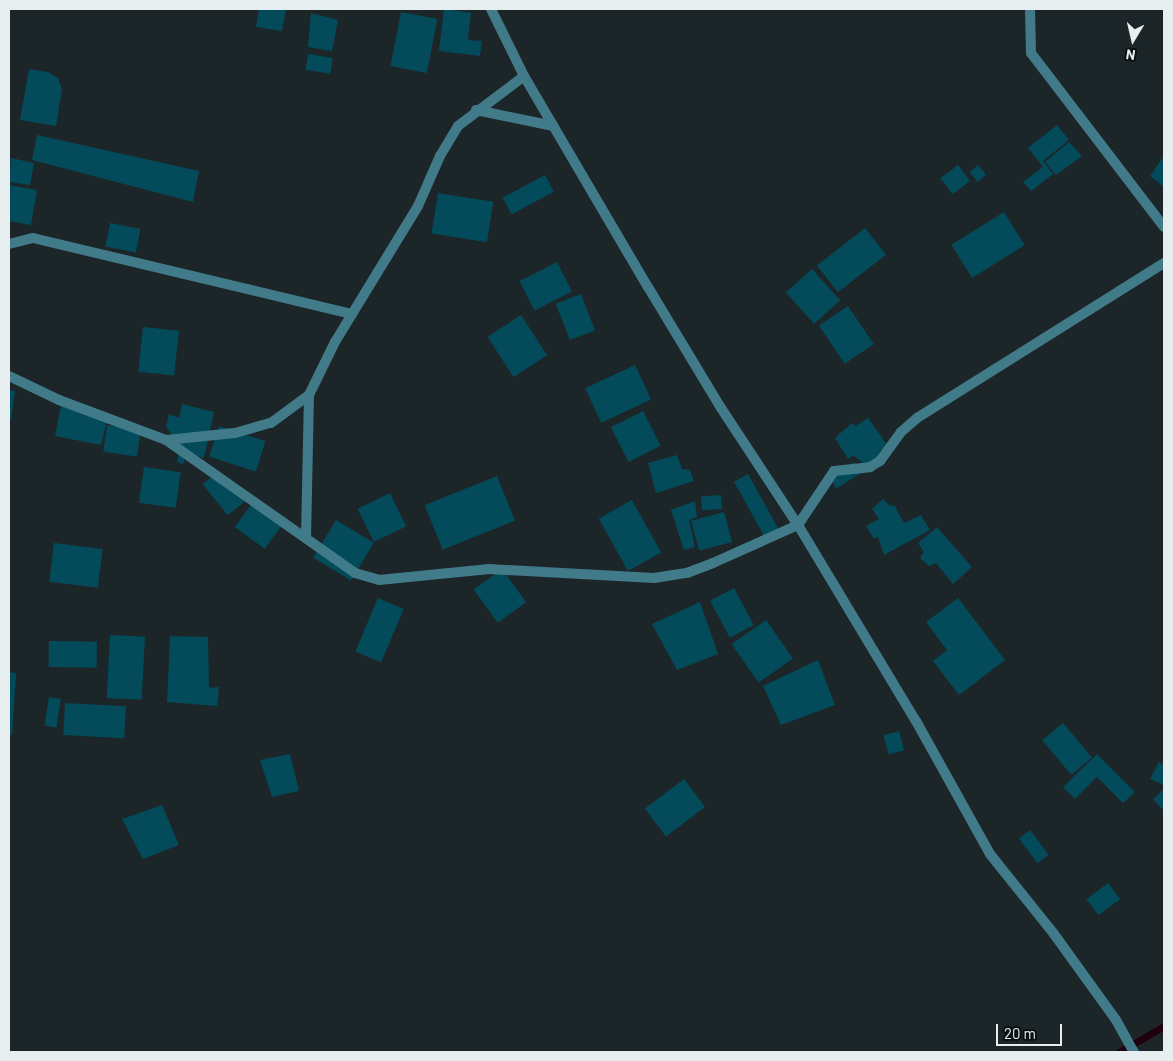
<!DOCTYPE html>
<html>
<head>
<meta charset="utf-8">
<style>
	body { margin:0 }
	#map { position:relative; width:1173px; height:1061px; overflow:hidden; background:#1c2629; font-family:Barlow,sans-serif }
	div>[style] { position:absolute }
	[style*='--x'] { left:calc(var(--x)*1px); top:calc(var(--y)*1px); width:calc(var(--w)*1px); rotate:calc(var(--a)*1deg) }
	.stream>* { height:7px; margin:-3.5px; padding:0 3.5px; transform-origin:3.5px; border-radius:3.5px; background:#20000f }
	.building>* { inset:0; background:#034b5a; transform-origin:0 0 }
	.street>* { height:10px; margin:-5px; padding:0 5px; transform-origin:5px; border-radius:5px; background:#417b8a }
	span { translate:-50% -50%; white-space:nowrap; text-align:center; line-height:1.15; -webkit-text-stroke:5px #0a0f10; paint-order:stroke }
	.frame { position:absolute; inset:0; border:10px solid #e7eef0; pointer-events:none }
	.north { position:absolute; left:1108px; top:15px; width:50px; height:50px; -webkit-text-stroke:4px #0a0f10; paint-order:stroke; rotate:189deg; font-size:14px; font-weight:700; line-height:20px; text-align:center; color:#e7eef0 }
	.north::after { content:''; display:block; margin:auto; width:18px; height:22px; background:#e7eef0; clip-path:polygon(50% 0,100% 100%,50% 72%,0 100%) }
	.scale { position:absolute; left:996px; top:1024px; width:66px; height:22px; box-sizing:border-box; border:2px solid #e7eef0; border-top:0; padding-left:6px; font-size:15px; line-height:18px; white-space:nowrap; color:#e7eef0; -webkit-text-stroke:4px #0a0f10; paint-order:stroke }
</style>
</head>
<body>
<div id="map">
	<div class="stream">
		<i style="--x:1119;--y:1052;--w:52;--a:-30"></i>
	</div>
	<div class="building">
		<i style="clip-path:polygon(259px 9px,286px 9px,282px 31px,256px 27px)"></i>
		<i style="clip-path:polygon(444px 9px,471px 13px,468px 40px,482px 41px,480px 56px,439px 51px)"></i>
		<i style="left:401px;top:12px;width:37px;height:55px;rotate:11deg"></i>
		<i style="clip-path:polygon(311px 13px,338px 20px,332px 51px,308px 47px)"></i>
		<i style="left:308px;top:54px;width:25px;height:16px;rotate:9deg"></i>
		<i style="clip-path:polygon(29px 69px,48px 72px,58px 78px,62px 89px,56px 126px,20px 120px)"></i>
		<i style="clip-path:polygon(1057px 125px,1069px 140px,1043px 161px,1053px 174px,1031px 191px,1023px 182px,1043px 167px,1028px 148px)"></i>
		<i style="clip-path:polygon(37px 135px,199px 171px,193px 202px,32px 160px)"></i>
		<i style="clip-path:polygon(1069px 142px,1082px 156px,1056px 175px,1045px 162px)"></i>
		<i style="clip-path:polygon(1164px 156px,1164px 185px,1163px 186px,1150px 176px)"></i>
		<i style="clip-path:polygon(11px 158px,34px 163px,30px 185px,9px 182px)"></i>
		<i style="left:958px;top:165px;width:20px;height:22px;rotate:53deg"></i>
		<i style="left:978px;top:165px;width:13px;height:11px;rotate:51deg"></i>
		<i style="left:545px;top:175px;width:19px;height:48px;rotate:62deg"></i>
		<i style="clip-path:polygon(9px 185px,37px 190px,31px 225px,9px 221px)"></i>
		<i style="left:438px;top:193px;width:56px;height:41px;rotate:9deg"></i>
		<i style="left:1004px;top:212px;width:39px;height:62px;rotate:58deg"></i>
		<i style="left:110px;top:223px;width:31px;height:24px;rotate:11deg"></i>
		<i style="left:865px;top:228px;width:34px;height:61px;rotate:52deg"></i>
		<i style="left:557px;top:262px;width:33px;height:42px;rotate:63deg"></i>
		<i style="left:812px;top:269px;width:42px;height:35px;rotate:48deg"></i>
		<i style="left:581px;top:294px;width:39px;height:27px;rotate:69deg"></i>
		<i style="left:848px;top:306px;width:46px;height:35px;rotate:56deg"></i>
		<i style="left:521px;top:315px;width:48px;height:40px;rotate:57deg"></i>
		<i style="left:143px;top:327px;width:36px;height:45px;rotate:6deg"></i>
		<i style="left:635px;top:365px;width:38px;height:55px;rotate:65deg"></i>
		<i style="clip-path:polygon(9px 390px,15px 391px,11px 420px,9px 419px)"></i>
		<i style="clip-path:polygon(182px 404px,214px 412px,204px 458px,170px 447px,173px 436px,166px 427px,169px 414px,179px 418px)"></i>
		<i style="clip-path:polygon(61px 406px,107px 420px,101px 445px,55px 436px)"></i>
		<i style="left:643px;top:411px;width:39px;height:36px;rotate:63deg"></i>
		<i style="clip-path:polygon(868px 418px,888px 446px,879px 452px,885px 460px,869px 468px,853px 455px,848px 459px,835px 438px,852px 423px,856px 426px)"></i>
		<i style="left:107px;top:425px;width:34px;height:27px;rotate:8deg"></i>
		<i style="left:219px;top:426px;width:49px;height:32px;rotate:18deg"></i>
		<i style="clip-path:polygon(179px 453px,186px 454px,183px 464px,177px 462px)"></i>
		<i style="clip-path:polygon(677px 455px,682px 469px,690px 470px,694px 481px,656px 493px,648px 463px)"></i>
		<i style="left:854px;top:462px;width:13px;height:29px;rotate:58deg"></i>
		<i style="left:144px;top:467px;width:37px;height:36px;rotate:8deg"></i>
		<i style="left:219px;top:471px;width:40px;height:21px;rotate:51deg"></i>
		<i style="left:748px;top:474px;width:62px;height:16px;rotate:61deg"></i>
		<i style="left:497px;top:476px;width:48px;height:78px;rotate:68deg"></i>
		<i style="left:390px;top:493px;width:37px;height:36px;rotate:64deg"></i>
		<i style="left:721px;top:495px;width:14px;height:20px;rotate:86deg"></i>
		<i style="left:256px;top:498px;width:37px;height:36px;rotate:36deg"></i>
		<i style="clip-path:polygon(883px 499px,889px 505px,895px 506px,904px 523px,921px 515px,930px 530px,884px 555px,878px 537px,874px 539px,866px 526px,879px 519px,872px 509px)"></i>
		<i style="left:632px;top:500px;width:60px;height:38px;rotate:61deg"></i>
		<i style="clip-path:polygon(695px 501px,697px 517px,689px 520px,695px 547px,684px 550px,671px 510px)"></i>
		<i style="left:724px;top:512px;width:31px;height:34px;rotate:75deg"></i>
		<i style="left:336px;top:520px;width:44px;height:44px;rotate:31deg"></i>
		<i style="clip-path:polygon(937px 527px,972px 567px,953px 584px,936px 563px,929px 566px,920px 558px,924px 552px,918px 543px)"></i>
		<i style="left:54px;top:543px;width:49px;height:39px;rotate:7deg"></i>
		<i style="left:502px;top:569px;width:41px;height:35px;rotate:54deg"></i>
		<i style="left:734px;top:588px;width:42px;height:27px;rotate:62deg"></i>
		<i style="left:378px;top:598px;width:28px;height:58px;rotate:23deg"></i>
		<i style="clip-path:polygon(958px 598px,1005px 660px,959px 695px,933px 661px,947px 650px,926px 622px)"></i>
		<i style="clip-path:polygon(700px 602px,718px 654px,677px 670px,652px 624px)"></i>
		<i style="left:766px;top:620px;width:47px;height:42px;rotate:55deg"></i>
		<i style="left:110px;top:635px;width:35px;height:63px;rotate:3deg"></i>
		<i style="clip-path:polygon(170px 636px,208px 637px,209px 688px,219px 687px,217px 706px,167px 702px)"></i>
		<i style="left:49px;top:641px;width:48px;height:26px;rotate:1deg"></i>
		<i style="clip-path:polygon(818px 660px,835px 705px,781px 725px,763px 686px)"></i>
		<i style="clip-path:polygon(9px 672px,16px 673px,12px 735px,9px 735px)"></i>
		<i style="left:49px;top:697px;width:12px;height:29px;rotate:9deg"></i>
		<i style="left:65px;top:703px;width:61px;height:32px;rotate:3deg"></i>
		<i style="left:1063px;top:723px;width:45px;height:27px;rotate:50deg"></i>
		<i style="left:899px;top:731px;width:20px;height:16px;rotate:75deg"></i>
		<i style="clip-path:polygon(290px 754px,299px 791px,272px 797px,260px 760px)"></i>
		<i style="clip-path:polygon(1097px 754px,1135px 792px,1123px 803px,1097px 777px,1075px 799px,1063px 787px)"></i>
		<i style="clip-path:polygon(1159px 762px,1164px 765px,1164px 785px,1150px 779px)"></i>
		<i style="left:684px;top:779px;width:35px;height:49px;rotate:53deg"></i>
		<i style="clip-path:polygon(1164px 789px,1164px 811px,1153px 799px)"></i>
		<i style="clip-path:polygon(162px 805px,179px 845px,143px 859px,122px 819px)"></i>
		<i style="left:1030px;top:830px;width:31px;height:14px;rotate:53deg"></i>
		<i style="left:1108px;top:883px;width:20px;height:27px;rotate:53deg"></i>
	</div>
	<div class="street">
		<i style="--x:491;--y:9;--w:75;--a:63.8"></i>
		<i style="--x:524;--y:76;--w:245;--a:59.6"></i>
		<i style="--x:648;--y:287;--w:141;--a:58.9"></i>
		<i style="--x:721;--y:408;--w:140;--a:56.7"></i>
		<i style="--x:798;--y:525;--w:229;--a:59"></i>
		<i style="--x:916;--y:721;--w:152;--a:60.9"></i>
		<i style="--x:990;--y:854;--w:102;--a:51.3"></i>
		<i style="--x:1054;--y:934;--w:106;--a:54.2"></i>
		<i style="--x:1116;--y:1020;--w:37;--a:61"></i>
		<i style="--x:1030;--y:9;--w:44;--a:88.7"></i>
		<i style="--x:1031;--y:53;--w:219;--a:52.6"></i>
		<i style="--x:476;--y:110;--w:79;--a:11.7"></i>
		<i style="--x:9;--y:244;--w:25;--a:-14"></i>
		<i style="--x:33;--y:238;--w:328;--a:13.4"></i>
		<i style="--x:9;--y:376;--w:55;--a:25.6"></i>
		<i style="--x:59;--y:400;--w:114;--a:20.5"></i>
		<i style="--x:166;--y:440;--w:231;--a:35.1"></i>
		<i style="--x:355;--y:573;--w:25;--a:16"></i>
		<i style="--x:379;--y:580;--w:111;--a:-5.7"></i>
		<i style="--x:489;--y:569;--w:165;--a:3.1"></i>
		<i style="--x:654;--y:578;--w:33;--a:-9"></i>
		<i style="--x:687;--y:573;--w:28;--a:-21"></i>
		<i style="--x:713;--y:563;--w:93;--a:-24.1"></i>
		<i style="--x:798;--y:525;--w:65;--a:-56.3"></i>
		<i style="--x:834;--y:471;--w:36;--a:-6"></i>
		<i style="--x:870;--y:467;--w:12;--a:-31"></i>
		<i style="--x:880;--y:461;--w:36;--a:-54"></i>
		<i style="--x:901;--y:432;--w:21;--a:-41"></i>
		<i style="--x:917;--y:418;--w:292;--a:-32.1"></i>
		<i style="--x:166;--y:440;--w:69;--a:-5.8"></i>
		<i style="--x:235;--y:433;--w:37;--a:-16"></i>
		<i style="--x:271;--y:423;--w:47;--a:-36.4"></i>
		<i style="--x:309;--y:395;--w:59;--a:-63.9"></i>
		<i style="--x:335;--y:342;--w:159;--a:-58.6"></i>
		<i style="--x:418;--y:206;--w:55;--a:-66.3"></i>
		<i style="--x:440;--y:156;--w:35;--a:-59"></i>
		<i style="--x:458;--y:126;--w:83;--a:-37.1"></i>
		<i style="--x:306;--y:538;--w:143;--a:-88.8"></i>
	</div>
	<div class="frame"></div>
	<div class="north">N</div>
	<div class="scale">20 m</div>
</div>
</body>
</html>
